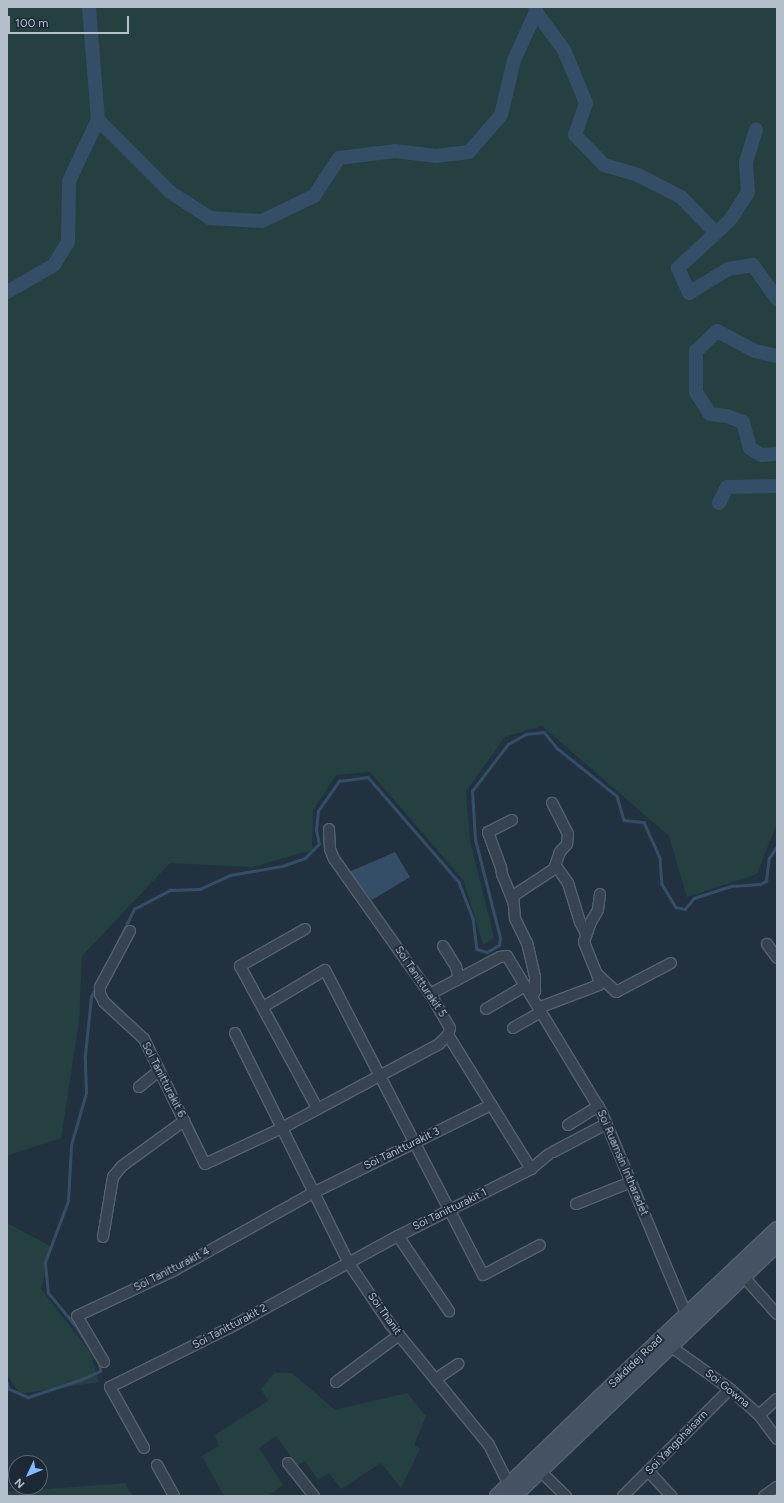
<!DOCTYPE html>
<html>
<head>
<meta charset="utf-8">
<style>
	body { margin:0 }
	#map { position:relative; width:784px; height:1503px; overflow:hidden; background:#223140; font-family:Figtree,sans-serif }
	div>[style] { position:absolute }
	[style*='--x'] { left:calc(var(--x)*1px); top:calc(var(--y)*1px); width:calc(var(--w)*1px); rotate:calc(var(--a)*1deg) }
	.green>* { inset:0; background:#254041 }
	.water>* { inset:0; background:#354e68 }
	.stream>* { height:2.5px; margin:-1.25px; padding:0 1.25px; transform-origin:1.25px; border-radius:1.25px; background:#354e68 }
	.river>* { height:14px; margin:-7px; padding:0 7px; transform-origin:7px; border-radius:7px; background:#354e68 }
	.roads { filter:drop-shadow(1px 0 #55616e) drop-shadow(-1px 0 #55616e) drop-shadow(0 1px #55616e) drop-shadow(0 -1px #55616e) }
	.minor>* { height:10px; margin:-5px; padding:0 5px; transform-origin:5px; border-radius:5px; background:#374350 }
	.secondary>* { height:14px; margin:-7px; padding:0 7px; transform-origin:7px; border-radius:7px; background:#445263 }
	span { translate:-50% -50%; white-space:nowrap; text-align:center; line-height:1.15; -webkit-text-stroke:3.5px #1c2835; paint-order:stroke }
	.street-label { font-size:11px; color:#b3becb }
	.frame { position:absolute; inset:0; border:8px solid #b3becb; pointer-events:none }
	.north { position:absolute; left:8px; top:1455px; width:40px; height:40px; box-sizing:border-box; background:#1c2835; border:1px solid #586471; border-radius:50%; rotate:226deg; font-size:11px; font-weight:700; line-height:16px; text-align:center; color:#b3becb }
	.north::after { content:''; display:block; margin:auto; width:14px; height:18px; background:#84bbff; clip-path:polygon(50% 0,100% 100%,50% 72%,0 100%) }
	.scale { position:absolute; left:8px; top:16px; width:121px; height:18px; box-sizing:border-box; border:2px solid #b3becb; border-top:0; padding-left:5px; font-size:12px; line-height:14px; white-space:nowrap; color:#b3becb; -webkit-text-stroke:3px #1c2835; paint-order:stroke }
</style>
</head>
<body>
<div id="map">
	<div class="green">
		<i style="clip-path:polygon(7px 7px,777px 7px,777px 823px,757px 874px,687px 897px,669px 836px,542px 726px,505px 737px,466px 791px,470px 841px,494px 938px,483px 945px,464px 881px,370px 772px,336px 775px,313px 810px,312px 850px,252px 867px,170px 863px,82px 956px,79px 1022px,61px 1138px,9px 1155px,7px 1159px)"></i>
		<i style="clip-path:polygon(7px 1223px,52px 1247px,41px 1289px,90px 1352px,99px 1382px,20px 1394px,7px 1375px)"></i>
		<i style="clip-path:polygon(274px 1373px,292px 1373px,335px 1410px,407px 1393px,426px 1416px,414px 1445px,420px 1449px,401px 1488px,381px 1463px,341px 1489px,329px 1473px,318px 1480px,305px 1461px,297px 1465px,276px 1436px,259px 1448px,283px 1485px,267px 1496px,224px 1496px,202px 1456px,219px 1446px,215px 1435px,268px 1401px,261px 1389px)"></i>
		<i style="clip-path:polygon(125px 1483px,133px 1496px,7px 1496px,7px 1492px)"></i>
	</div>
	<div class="water">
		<i style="clip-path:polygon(395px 852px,410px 877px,372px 900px,349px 872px)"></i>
	</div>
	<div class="stream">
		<i style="--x:106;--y:966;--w:64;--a:-63.8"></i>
		<i style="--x:134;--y:909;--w:41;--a:-27.8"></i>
		<i style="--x:170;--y:890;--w:30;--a:-2"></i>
		<i style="--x:200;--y:889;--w:33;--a:-25"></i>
		<i style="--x:230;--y:875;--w:53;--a:-9.8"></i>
		<i style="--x:282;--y:866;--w:24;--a:-19"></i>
		<i style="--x:305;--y:858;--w:20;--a:-45"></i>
		<i style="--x:319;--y:844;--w:14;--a:-102"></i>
		<i style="--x:316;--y:830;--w:19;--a:-84"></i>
		<i style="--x:318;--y:811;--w:37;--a:-55"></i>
		<i style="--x:339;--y:781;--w:29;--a:-8"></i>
		<i style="--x:368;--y:777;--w:139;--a:49.1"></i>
		<i style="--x:459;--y:882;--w:39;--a:69"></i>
		<i style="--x:473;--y:918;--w:31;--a:83"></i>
		<i style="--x:477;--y:949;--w:10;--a:17"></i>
		<i style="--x:487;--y:952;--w:14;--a:-30"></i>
		<i style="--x:499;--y:945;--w:7;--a:-82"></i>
		<i style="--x:500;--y:938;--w:102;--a:-104.2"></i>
		<i style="--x:475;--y:839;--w:48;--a:-93.6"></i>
		<i style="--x:472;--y:791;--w:59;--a:-52.5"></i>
		<i style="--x:508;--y:744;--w:21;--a:-29"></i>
		<i style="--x:526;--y:734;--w:18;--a:-6"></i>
		<i style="--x:544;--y:732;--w:21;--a:51"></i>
		<i style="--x:557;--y:748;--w:77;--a:38.7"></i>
		<i style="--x:617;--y:796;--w:25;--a:74"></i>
		<i style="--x:624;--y:820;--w:20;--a:6"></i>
		<i style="--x:644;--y:822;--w:39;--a:66"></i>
		<i style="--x:660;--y:858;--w:26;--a:86"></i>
		<i style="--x:662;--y:884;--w:27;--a:59"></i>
		<i style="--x:676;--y:907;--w:9;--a:13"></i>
		<i style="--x:685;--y:909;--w:14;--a:-51"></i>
		<i style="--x:694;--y:898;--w:40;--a:-18"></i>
		<i style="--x:732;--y:886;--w:28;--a:-4"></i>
		<i style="--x:760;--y:884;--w:7;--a:-27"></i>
		<i style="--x:766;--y:881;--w:23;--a:-83"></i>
		<i style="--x:769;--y:858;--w:14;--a:-56"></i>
		<i style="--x:95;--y:1357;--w:36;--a:-122"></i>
		<i style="--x:76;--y:1327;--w:44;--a:-129.5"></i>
		<i style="--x:48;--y:1293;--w:31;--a:-96"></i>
		<i style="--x:45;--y:1262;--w:65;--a:-69.3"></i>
		<i style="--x:68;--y:1201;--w:56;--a:-86.9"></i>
		<i style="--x:71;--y:1145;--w:54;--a:-73.9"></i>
		<i style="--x:86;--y:1093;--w:38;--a:-92"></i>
		<i style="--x:85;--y:1055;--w:58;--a:-84.1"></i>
		<i style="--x:91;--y:997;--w:11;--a:-63"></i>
		<i style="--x:7;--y:1382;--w:7;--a:74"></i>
		<i style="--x:9;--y:1389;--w:21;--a:23"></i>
		<i style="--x:28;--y:1397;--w:55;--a:-18.1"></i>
		<i style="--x:80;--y:1380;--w:22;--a:-24"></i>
		<i style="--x:100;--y:1371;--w:9;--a:-96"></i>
	</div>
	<div class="river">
		<i style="--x:535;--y:7;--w:5;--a:79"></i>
		<i style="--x:536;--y:12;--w:47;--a:53.6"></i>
		<i style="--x:564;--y:50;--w:57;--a:67.5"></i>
		<i style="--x:586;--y:103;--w:34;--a:109"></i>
		<i style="--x:575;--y:135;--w:42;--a:46"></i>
		<i style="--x:604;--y:165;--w:35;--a:16"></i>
		<i style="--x:638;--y:175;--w:48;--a:27.1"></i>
		<i style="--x:681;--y:197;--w:50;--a:45.8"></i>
		<i style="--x:716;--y:233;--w:52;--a:137.4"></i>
		<i style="--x:678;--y:268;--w:27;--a:66"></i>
		<i style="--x:689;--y:293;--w:46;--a:-31.6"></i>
		<i style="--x:728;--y:269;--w:25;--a:-9"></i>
		<i style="--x:753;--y:265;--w:42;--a:54.8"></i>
		<i style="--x:98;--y:120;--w:102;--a:45"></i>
		<i style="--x:170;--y:192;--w:48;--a:33"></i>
		<i style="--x:210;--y:218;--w:52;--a:3.3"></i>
		<i style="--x:262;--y:221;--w:58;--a:-25.7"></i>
		<i style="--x:314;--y:196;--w:45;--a:-56.7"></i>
		<i style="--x:339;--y:158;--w:56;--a:-7.1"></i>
		<i style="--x:395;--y:151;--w:41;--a:7"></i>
		<i style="--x:436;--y:156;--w:33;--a:-7"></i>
		<i style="--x:469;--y:152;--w:49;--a:-49.1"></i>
		<i style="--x:501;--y:115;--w:57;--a:-76.7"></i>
		<i style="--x:514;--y:60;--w:53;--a:-65.4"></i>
		<i style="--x:716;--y:233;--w:19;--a:-43"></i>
		<i style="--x:730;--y:220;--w:33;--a:-57"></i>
		<i style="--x:748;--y:192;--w:30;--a:-94"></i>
		<i style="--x:746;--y:162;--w:34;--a:-73"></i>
		<i style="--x:7;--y:292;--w:54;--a:-29.9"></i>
		<i style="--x:54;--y:265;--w:27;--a:-59"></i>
		<i style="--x:68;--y:242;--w:61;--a:-89.1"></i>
		<i style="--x:69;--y:181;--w:68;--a:-64.6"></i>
		<i style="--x:98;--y:120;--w:113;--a:-94.6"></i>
		<i style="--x:777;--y:356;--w:23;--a:-167"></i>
		<i style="--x:755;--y:351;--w:43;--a:-152.2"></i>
		<i style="--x:717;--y:331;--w:29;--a:136"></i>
		<i style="--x:696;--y:351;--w:41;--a:90"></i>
		<i style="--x:696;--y:392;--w:26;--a:58"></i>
		<i style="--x:710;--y:414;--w:17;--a:7"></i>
		<i style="--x:727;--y:416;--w:17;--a:21"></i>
		<i style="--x:743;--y:422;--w:27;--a:75"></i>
		<i style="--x:750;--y:448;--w:13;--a:32"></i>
		<i style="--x:761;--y:455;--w:16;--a:-4"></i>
		<i style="--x:719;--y:503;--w:18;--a:-63"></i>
		<i style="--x:727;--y:487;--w:50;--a:-1.1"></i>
	</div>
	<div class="roads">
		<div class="minor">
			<i style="--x:512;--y:820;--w:27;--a:153"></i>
			<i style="--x:488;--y:832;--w:37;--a:70"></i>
			<i style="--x:501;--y:867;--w:7;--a:82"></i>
			<i style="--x:502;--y:874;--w:29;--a:68"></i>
			<i style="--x:556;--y:866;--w:21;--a:55"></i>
			<i style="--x:568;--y:883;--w:41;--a:72.9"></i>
			<i style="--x:580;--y:922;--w:13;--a:63"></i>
			<i style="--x:305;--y:929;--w:75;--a:150.4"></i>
			<i style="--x:240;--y:966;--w:162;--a:61.5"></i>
			<i style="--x:130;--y:931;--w:64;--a:118.2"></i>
			<i style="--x:100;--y:987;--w:7;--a:90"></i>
			<i style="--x:100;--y:994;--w:9;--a:63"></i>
			<i style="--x:104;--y:1002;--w:54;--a:42.8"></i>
			<i style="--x:144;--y:1039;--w:139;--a:64"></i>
			<i style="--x:205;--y:1164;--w:85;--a:-25.1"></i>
			<i style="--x:282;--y:1128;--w:178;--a:-28.1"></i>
			<i style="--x:439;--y:1044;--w:13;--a:-45"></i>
			<i style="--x:448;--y:1035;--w:7;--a:-74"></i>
			<i style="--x:450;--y:1028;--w:39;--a:-120"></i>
			<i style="--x:430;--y:994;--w:166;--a:-125.4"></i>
			<i style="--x:334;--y:859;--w:11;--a:-112"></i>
			<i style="--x:330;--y:849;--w:20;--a:-93"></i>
			<i style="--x:767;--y:944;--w:17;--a:54"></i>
			<i style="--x:443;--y:946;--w:25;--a:58"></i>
			<i style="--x:456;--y:967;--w:11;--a:75"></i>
			<i style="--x:459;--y:978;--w:5;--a:143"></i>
			<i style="--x:597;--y:974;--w:26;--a:43"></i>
			<i style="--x:616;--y:992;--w:62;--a:-27.8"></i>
			<i style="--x:430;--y:994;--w:79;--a:-27.9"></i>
			<i style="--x:500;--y:957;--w:7;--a:-8"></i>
			<i style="--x:507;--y:956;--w:184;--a:58.8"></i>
			<i style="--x:602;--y:1113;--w:218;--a:67.3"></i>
			<i style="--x:532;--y:997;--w:7;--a:-63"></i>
			<i style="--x:535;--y:991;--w:14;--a:-90"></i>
			<i style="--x:535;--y:977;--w:35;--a:-103"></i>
			<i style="--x:527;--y:943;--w:28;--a:-116"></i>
			<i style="--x:515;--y:918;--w:22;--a:-95"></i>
			<i style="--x:513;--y:896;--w:49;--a:-33.4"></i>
			<i style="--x:554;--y:869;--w:18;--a:-71"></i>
			<i style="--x:560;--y:852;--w:11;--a:-49"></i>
			<i style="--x:567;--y:844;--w:10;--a:-84"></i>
			<i style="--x:568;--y:834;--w:35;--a:-117"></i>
			<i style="--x:263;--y:1007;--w:72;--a:-30.8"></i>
			<i style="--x:325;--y:970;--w:343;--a:62.6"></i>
			<i style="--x:483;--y:1275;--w:64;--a:-27.8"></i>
			<i style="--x:538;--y:1008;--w:65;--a:-20.7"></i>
			<i style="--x:599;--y:985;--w:3;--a:-72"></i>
			<i style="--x:600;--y:982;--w:43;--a:-111.8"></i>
			<i style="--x:584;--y:942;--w:21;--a:-71"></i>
			<i style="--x:591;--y:922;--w:14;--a:-60"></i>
			<i style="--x:598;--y:910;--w:16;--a:-83"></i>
			<i style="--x:486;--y:1009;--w:45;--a:-30.5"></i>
			<i style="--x:513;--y:1028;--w:32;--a:-30"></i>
			<i style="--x:235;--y:1033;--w:255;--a:63.7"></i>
			<i style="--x:348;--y:1262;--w:75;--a:55.9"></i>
			<i style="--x:390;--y:1324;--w:156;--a:50.7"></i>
			<i style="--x:489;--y:1445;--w:45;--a:63.4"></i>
			<i style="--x:448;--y:1035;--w:158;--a:58.2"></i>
			<i style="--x:139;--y:1087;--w:26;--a:-39"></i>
			<i style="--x:568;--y:1125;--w:36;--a:-32"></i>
			<i style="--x:553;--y:1152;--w:60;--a:-27.8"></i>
			<i style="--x:576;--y:1204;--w:59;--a:-21.8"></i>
			<i style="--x:398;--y:1236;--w:91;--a:55.8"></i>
			<i style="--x:103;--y:1237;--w:61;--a:-80.5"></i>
			<i style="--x:113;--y:1177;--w:14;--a:-51"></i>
			<i style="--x:122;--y:1166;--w:77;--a:-36"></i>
			<i style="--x:743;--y:1276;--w:51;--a:48.2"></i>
			<i style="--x:670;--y:1346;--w:74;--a:35.6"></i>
			<i style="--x:730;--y:1389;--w:39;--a:42"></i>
			<i style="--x:759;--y:1415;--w:30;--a:53"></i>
			<i style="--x:104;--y:1362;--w:53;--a:-120.4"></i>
			<i style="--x:77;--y:1316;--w:108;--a:-25.1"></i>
			<i style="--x:175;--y:1270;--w:158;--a:-29.2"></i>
			<i style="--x:313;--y:1193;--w:199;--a:-26.3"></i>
			<i style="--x:436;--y:1379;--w:27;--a:-34"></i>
			<i style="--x:336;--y:1382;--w:79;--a:-36.7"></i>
			<i style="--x:759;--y:1415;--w:24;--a:-42"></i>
			<i style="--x:144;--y:1448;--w:70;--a:-119.1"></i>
			<i style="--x:110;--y:1387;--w:133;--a:-26.4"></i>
			<i style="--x:229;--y:1328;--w:192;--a:-28.6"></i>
			<i style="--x:398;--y:1236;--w:149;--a:-26.7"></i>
			<i style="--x:531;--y:1169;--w:23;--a:-40"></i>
			<i style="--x:288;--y:1463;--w:42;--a:51.8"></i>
			<i style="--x:157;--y:1465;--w:35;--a:61"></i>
			<i style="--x:540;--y:1471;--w:36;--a:44"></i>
			<i style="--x:649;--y:1472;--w:33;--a:47"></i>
			<i style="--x:623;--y:1496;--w:151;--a:-45"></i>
			<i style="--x:764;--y:1496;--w:16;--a:-35"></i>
		</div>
		<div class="secondary">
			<i style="--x:497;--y:1496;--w:187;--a:-43.9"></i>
			<i style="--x:632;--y:1366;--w:199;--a:-43.4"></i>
			<i style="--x:514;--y:1496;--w:364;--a:-43.7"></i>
		</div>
	</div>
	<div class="street-label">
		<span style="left:420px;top:982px;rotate:56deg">Soi Tanitturakit 5</span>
		<span style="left:163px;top:1080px;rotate:63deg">Soi Tanitturakit 6</span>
		<span style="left:402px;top:1149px;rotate:-26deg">Soi Tanitturakit 3</span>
		<span style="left:622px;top:1163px;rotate:67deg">Soi Ruamsin Intharadet</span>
		<span style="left:450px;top:1210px;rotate:-26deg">Soi Tanitturakit 1</span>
		<span style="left:172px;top:1270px;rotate:-27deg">Soi Tanitturakit 4</span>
		<span style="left:384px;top:1314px;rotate:54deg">Soi Thanit</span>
		<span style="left:230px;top:1327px;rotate:-28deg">Soi Tanitturakit 2</span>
		<span style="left:636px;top:1362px;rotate:-44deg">Sakdidej Road</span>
		<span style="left:727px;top:1389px;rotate:39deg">Soi Gowna</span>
		<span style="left:677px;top:1443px;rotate:-46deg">Soi Yangphaisarn</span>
	</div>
	<div class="frame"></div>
	<div class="north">N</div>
	<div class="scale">100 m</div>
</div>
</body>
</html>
